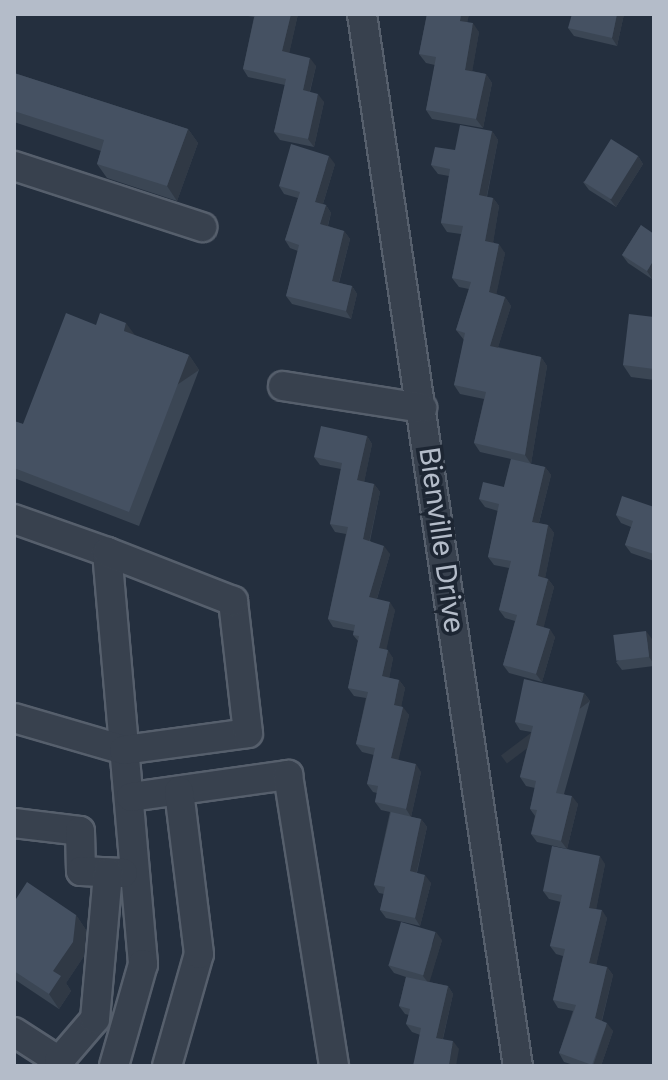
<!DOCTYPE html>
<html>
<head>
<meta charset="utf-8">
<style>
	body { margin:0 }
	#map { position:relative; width:668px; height:1080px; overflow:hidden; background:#242f3e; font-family:Inter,sans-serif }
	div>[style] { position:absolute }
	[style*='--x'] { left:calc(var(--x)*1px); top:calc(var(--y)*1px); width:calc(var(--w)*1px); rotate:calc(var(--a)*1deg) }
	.roads { filter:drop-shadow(2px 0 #565f6c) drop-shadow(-2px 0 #565f6c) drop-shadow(0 2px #565f6c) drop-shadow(0 -2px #565f6c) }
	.minor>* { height:28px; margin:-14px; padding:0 14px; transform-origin:14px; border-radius:14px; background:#38414e }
	.wall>* { inset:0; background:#3b4654 }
	.shaded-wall>* { inset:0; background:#303945; transform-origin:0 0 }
	.building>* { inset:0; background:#455162; transform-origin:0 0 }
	span { translate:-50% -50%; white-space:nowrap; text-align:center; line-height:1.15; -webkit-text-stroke:7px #1d2633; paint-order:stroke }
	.street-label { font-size:28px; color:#b4bcc9 }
	.frame { position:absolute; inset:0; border:16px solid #b4bcc9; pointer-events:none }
</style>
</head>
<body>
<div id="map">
	<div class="roads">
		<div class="minor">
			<i style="--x:362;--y:14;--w:1064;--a:81.57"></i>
			<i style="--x:14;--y:166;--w:198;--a:18"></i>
			<i style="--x:283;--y:386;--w:141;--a:9"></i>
			<i style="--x:14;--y:519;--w:99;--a:19.5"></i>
			<i style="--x:107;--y:552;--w:414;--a:85"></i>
			<i style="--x:143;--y:964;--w:106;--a:105.9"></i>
			<i style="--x:14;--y:718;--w:115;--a:16.2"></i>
			<i style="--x:124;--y:750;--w:125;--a:-7.8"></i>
			<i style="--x:248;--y:733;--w:133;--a:-96.5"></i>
			<i style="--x:233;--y:601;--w:135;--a:-158.7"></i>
			<i style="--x:131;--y:797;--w:159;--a:-8"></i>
			<i style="--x:288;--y:775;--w:295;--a:81"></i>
			<i style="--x:14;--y:823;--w:66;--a:6.9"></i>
			<i style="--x:80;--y:831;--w:40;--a:88.6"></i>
			<i style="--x:81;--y:871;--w:42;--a:2.7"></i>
			<i style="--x:14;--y:1032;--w:54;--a:32.8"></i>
			<i style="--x:59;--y:1061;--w:55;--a:-49.4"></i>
			<i style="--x:95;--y:1019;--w:147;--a:-84.9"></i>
			<i style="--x:167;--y:1066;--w:116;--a:-74.1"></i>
			<i style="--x:199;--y:954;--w:164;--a:-97"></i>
		</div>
	</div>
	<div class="wall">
		<i style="clip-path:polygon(247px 14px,298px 14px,289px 53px,316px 66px,310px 92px,324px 102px,314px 147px,280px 140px,274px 132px,285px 85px,248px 77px,243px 69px,254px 17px,248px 16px)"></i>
		<i style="clip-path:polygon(427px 14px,469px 14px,467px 22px,479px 32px,472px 71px,486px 74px,492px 83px,483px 128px,432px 119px,426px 110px,435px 65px,426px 63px,419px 54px)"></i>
		<i style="clip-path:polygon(624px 14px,617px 46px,574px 36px,568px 28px)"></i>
		<i style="clip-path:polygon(14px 73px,188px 129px,198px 143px,177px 201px,107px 178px,97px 164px,101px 151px,14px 122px)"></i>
		<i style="clip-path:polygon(492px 131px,498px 140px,487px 197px,493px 198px,499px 206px,493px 242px,505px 253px,496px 294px,505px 297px,511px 306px,498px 347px,541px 357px,547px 366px,531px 464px,545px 467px,551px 475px,539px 523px,548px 525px,554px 533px,545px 578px,548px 579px,554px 587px,543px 628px,555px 637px,542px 682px,509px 673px,503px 665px,515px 621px,505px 618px,499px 610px,509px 568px,494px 565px,488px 557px,498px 511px,485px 507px,479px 499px,504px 487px,511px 459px,480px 452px,474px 443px,484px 399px,460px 394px,454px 385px,464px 340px,456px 330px,469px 289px,459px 287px,452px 278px,461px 234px,447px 232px,441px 223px,449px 176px,438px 174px,431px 165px,455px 150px)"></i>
		<i style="clip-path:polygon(638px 156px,643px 164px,616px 207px,589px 190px,583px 182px)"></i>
		<i style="clip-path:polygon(335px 164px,323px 204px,326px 205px,331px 213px,328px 226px,344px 231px,350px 239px,339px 283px,352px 286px,357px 294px,351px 319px,292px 304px,286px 296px,298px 251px,290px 248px,285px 240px,298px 198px,284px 194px,279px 186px)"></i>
		<i style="clip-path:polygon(641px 225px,652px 279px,628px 263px,622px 255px)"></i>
		<i style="clip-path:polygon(654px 317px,654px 380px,631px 377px,623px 365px)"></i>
		<i style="clip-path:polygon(96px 325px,134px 335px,189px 355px,199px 370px,139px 526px,14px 478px,14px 421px,23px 424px)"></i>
		<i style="clip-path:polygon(367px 436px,372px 444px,364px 482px,374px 484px,380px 492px,370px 541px,390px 554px,377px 599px,395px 610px,386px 649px,393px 658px,389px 678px,399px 680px,405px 688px,401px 706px,409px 715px,398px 760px,421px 772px,411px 817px,421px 819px,427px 827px,417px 873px,431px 883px,420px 926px,386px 918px,380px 910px,384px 894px,379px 893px,374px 885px,390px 812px,381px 810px,375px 802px,377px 793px,373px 792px,367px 784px,374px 755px,362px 752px,356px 744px,366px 698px,354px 696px,348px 688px,358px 641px,353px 635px,354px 631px,333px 627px,328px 619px,346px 534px,335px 532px,330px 524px,341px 469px,320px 465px,314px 457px)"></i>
		<i style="clip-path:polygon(654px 507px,654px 561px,631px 553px,625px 545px,631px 527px,621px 523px,616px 515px)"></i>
		<i style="clip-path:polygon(652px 639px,654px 666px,622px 670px,616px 662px)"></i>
		<i style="clip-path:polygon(584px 693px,590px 701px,564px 794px,578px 804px,567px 849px,605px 864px,596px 909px,607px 918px,596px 965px,607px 967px,613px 975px,602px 1021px,613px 1031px,601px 1066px,577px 1066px,564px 1062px,559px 1053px,573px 1011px,558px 1008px,553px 1000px,563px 956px,556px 954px,550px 946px,561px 902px,549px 899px,543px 891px,567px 849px,537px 842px,531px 834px,535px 816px,530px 809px,535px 788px,526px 786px,520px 777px,531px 732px,520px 730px,515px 722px)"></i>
		<i style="clip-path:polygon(14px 902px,76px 915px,86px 930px,84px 956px,66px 983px,71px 991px,59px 1009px,14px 979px)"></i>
		<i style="clip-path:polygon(442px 940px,429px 982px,448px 986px,453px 994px,443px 1039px,459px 1049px,412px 1032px,406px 1024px,409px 1015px,405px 1014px,399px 1006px,406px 977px,394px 973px,388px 965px)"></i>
	</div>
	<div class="shaded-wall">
		<i style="clip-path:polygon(291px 14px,298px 14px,288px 59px,282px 51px)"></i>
		<i style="clip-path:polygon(461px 14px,469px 14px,466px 30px,460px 21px)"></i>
		<i style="clip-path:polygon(617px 14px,624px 14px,617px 46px,612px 38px)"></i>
		<i style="clip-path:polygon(473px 23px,479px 32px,471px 79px,465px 70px)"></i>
		<i style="clip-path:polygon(310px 58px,316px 66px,308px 98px,303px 90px)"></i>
		<i style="clip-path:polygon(486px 74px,492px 83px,483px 128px,476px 119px)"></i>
		<i style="clip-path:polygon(318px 94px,324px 102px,314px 147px,308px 139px)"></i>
		<i style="clip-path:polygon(188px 129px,198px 143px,177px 201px,167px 186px)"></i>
		<i style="clip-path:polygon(492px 131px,498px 140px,485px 204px,479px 195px)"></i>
		<i style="clip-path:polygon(329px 156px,335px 164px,321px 210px,315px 202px)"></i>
		<i style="clip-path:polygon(638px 156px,643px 164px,616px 207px,610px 199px)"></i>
		<i style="clip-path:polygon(493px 198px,499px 206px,492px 250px,485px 241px)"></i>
		<i style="clip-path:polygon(326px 205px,331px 213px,326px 232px,320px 224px)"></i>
		<i style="clip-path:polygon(344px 231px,350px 239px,337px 289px,332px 281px)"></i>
		<i style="clip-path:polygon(499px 244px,505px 253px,495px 301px,489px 292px)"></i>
		<i style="clip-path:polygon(654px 260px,654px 276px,652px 279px,647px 271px)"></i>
		<i style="clip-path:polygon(352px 286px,357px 294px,351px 319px,346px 311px)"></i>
		<i style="clip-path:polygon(505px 297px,511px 306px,496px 354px,490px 346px)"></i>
		<i style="clip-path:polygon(126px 323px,137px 338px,124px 331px)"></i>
		<i style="left:189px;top:355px;width:18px;height:168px;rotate:56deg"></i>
		<i style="clip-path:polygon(541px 357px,547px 366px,531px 464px,525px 455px)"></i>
		<i style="clip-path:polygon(367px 436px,372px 444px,363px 488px,357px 480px)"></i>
		<i style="clip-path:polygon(545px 467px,551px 475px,537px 530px,532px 522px)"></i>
		<i style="clip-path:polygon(374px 484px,380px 492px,368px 547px,363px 539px)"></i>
		<i style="clip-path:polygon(548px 525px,554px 533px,544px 584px,538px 576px)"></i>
		<i style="clip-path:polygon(384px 546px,390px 554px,375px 605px,369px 597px)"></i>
		<i style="clip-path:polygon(548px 579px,554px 587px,542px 634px,536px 625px)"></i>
		<i style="clip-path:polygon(390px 602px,395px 610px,385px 656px,379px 648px)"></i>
		<i style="clip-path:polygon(550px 629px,555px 637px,542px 682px,536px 674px)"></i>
		<i style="clip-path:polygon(646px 631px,652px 639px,654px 664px,649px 657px)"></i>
		<i style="clip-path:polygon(388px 650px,393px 658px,388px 685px,382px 676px)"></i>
		<i style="clip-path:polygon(399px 680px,405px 688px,400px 713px,394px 705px)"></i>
		<i style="left:584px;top:693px;width:10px;height:104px;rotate:53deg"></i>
		<i style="clip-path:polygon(403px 707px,409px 715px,397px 766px,391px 758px)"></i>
		<i style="clip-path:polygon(416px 764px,421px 772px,411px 817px,406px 809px)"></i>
		<i style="clip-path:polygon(572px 796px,578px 804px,567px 849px,561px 841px)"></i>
		<i style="clip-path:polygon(421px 819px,427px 827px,415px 879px,410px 871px)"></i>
		<i style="clip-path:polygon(600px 856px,605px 864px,595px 916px,589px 908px)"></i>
		<i style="clip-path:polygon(425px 875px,431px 883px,420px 926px,415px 918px)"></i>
		<i style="clip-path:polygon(602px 910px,607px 918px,595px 971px,589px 963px)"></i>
		<i style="clip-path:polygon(76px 915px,86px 930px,84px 956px,66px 983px,71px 991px,59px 1009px,49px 994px,53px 971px)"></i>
		<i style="clip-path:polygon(436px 932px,442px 940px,429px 984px,423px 976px)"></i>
		<i style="clip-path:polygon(607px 967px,613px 975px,600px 1027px,595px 1018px)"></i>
		<i style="clip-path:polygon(448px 986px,453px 994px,441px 1046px,436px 1038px)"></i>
		<i style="clip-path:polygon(607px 1023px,613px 1031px,601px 1066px,593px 1066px)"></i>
		<i style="clip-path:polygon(453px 1041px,459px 1049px,456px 1066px,449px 1066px)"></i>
	</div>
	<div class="building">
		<i style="clip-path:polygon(255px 14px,291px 14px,282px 51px,310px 58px,303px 90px,318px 94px,308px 139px,274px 132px,286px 79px,243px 69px)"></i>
		<i style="clip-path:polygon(427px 14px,461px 14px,460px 21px,473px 23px,465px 70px,486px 74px,476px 119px,426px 110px,436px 57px,419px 54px)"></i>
		<i style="clip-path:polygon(572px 14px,617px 14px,612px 38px,568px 28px)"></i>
		<i style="clip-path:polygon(14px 73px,188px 129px,167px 186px,97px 164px,104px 140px,14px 111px)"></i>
		<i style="clip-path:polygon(460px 125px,492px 131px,479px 195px,493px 198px,485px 241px,499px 244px,489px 292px,505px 297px,490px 346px,541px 357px,525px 455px,474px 443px,486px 392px,454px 385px,465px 333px,456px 330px,471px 282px,452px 278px,463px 226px,441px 223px,450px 169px,431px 165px,435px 147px,455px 150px)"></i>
		<i style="left:611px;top:139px;width:32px;height:51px;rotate:32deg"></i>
		<i style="clip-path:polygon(291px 144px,329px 156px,315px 202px,326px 205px,320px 224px,344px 231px,332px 281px,352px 286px,346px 311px,286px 296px,299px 245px,285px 240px,300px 192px,279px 186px)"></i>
		<i style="clip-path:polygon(641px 225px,654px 234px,654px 260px,647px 271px,622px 255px)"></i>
		<i style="clip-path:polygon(66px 313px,96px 325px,100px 313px,126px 323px,124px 331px,189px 355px,129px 512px,14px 468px,14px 421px,23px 424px)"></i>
		<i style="clip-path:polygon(629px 314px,654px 317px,654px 369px,623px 365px)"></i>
		<i style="clip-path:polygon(321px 426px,367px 436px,357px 480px,374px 484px,363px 539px,384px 546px,369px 597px,390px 602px,379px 648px,388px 650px,382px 676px,399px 680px,394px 705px,403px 707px,391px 758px,416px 764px,406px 809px,375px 802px,378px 786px,367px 784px,375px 748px,356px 744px,368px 692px,348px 688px,359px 636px,353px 635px,355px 625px,328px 619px,348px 527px,330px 524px,342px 463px,314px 457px)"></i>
		<i style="clip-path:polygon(511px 459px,545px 467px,532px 522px,548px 525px,538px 576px,548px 579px,536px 625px,550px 629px,536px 674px,503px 665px,517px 615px,499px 610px,511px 561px,488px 557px,499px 504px,479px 499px,483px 482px,504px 487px)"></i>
		<i style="clip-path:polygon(622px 496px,654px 507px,654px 554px,625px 545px,633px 521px,616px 515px)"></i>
		<i style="left:646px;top:631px;width:26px;height:33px;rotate:83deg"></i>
		<i style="clip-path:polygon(524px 679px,584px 693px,556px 793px,572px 796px,561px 841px,531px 834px,537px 810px,530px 809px,536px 781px,520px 777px,533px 726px,515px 722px)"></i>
		<i style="clip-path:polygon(391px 812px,421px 819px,410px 871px,425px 875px,415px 918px,380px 910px,385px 887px,374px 885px)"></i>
		<i style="clip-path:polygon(552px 846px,600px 856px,589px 908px,602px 910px,589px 963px,607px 967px,595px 1018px,607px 1023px,592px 1065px,559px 1053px,576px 1005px,553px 1000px,565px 949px,550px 946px,562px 895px,543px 891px)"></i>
		<i style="clip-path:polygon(27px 882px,76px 915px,73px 942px,53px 971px,61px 976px,49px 994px,14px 971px,14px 902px)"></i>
		<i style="left:401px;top:922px;width:36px;height:45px;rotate:16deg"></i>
		<i style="clip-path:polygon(406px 977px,448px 986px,436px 1038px,453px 1041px,449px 1066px,413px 1066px,421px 1028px,406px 1024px,410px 1009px,399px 1006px)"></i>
	</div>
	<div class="street-label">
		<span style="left:442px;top:540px;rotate:82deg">Bienville Drive</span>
	</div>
	<div class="frame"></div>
</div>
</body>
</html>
